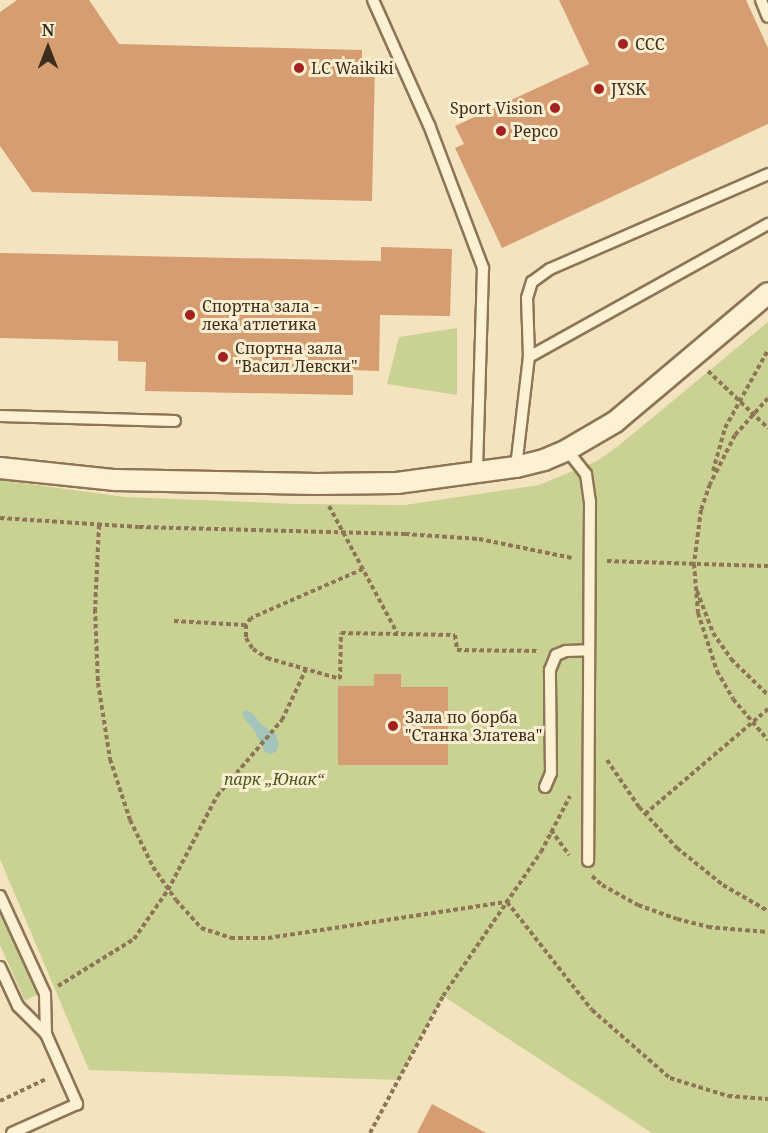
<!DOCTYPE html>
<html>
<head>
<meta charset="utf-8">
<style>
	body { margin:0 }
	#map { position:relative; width:768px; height:1133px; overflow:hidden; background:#f3e4bf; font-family:"Noto Serif",serif }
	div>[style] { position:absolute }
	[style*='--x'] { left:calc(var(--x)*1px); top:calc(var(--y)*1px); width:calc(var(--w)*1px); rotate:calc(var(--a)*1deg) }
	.green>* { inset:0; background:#c9d292 }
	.water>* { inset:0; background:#a3c4bb }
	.building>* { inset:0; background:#d59d71 }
	.path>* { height:4px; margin-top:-2px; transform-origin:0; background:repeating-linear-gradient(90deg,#8d7555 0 4.5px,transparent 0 7.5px) }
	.roads { filter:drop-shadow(2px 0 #8d7555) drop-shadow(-2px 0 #8d7555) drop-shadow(0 2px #8d7555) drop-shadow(0 -2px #8d7555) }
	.service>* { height:10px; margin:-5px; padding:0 5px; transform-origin:5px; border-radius:5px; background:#fcf1d3 }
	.minor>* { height:20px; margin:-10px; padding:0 10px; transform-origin:10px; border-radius:10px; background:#fcf1d3 }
	.dots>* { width:16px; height:16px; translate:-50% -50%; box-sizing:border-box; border:3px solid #f9eed0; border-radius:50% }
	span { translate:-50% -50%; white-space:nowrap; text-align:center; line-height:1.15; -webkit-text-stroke:6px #f9eed0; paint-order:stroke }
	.poi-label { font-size:16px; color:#3b2c1b }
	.left { translate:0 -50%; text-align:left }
	.right { translate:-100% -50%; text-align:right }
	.park-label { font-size:16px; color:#4a5a20; font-style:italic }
	.north { position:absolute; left:18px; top:18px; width:60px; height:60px; -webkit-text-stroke:4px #f9eed0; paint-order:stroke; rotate:0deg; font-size:16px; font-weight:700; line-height:24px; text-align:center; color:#3b2c1b }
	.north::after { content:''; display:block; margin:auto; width:21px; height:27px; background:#3b2c1b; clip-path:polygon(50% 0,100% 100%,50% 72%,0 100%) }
</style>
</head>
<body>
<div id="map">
	<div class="green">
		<i style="clip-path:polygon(768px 322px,768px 1133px,652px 1133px,443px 996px,398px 1080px,89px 1070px,0 859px,0 480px,125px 497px,296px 504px,405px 505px,539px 485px,597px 461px,617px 447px)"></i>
		<i style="clip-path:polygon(457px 328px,457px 395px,387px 384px,399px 337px)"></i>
		<i style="clip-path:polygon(0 911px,38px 994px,25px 1001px,0 945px)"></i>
	</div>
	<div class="water">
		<i style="clip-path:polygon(246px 710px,252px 713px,262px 725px,276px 734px,279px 744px,277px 751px,271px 754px,265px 752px,254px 730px,244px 718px,242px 713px)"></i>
	</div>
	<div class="building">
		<i style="clip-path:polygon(17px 0,89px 0,119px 44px,362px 50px,362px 64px,375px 65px,372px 201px,32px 192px,0 146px,0 12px)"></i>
		<i style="clip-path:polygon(559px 0,746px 0,768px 48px,768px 124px,502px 248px,455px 148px,464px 144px,455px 126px,589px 64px)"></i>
		<i style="clip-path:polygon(381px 247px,452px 249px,450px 316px,380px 315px,379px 371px,353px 370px,353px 395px,145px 391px,146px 362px,118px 361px,118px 341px,0 338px,0 253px,381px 261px)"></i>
		<i style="clip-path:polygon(374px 674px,401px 674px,401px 687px,448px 687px,448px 765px,338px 765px,338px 686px,374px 686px)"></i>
		<i style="clip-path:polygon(432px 1104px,486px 1133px,417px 1133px)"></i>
	</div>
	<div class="path">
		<i style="--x:708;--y:371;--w:83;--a:43.5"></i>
		<i style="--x:768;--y:398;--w:50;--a:131.7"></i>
		<i style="--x:735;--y:435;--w:55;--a:117"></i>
		<i style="--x:710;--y:484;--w:28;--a:109"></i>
		<i style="--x:701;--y:510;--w:54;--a:97.4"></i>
		<i style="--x:694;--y:564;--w:49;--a:85.3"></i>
		<i style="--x:698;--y:613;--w:61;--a:71.9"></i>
		<i style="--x:717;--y:671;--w:32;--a:60"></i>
		<i style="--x:733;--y:699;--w:54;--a:49.5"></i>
		<i style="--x:713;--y:471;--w:45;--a:-74.4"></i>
		<i style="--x:725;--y:428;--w:89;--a:-61.1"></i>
		<i style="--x:329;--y:506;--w:144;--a:61.8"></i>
		<i style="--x:0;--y:518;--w:139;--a:3.7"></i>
		<i style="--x:139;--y:527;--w:266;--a:1.5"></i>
		<i style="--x:405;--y:534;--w:74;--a:3.9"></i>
		<i style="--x:479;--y:539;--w:95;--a:11.5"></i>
		<i style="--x:99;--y:525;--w:84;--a:92.7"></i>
		<i style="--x:95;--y:609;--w:74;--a:87.7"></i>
		<i style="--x:98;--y:683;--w:77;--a:81"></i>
		<i style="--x:110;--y:759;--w:64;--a:71.8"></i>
		<i style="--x:130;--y:820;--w:52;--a:63.9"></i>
		<i style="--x:153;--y:867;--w:40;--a:55.1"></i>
		<i style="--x:176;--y:900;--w:38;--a:48"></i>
		<i style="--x:201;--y:928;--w:32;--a:18"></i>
		<i style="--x:231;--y:938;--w:37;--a:0"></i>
		<i style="--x:268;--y:938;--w:242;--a:-8.6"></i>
		<i style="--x:507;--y:902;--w:137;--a:51.8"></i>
		<i style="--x:592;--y:1010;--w:103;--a:41.1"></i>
		<i style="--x:670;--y:1078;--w:61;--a:17.2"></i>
		<i style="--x:728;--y:1096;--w:40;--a:4.3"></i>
		<i style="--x:607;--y:561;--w:161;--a:1.8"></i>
		<i style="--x:363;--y:569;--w:122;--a:156.4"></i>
		<i style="--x:251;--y:618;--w:9;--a:126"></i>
		<i style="--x:246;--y:625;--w:13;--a:90"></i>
		<i style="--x:246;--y:638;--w:13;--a:58"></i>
		<i style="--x:253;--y:649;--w:17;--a:33"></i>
		<i style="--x:267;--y:658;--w:76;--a:16"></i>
		<i style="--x:340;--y:679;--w:46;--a:-88.8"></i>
		<i style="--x:341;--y:633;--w:114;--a:1"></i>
		<i style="--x:455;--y:635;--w:15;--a:82"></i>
		<i style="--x:457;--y:650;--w:81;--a:0.7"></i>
		<i style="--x:697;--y:591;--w:45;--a:69.1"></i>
		<i style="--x:713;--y:633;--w:32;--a:55"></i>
		<i style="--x:731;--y:659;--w:52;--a:44.2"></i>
		<i style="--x:174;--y:621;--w:72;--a:3.2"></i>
		<i style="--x:607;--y:760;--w:57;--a:55.8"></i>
		<i style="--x:639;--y:807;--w:56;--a:47.2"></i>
		<i style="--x:677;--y:848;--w:59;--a:38.8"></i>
		<i style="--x:723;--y:885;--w:52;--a:30"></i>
		<i style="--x:645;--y:814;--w:162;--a:-40.5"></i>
		<i style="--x:551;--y:830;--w:31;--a:54"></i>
		<i style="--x:592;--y:876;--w:13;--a:42"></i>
		<i style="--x:602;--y:885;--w:41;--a:29.1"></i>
		<i style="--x:638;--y:905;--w:41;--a:19.7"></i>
		<i style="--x:677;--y:919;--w:32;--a:14"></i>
		<i style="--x:708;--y:927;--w:60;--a:4.8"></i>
		<i style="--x:58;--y:986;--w:89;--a:-31.7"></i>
		<i style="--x:134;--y:939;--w:60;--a:-55.2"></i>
		<i style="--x:168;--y:890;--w:106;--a:-62.5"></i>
		<i style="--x:217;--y:796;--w:100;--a:-49.5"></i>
		<i style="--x:282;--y:720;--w:56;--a:-64.8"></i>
		<i style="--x:0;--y:1101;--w:51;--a:-25.6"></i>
		<i style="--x:370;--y:1133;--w:155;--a:-61.9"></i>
		<i style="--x:443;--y:996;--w:174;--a:-55.8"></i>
		<i style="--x:541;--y:852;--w:63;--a:-62.6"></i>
	</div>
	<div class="roads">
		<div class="service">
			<i style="--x:373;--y:0;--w:137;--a:65.9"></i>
			<i style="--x:429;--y:125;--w:153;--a:69.3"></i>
			<i style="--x:483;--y:268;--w:205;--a:91.7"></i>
			<i style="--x:761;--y:0;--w:18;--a:68"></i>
			<i style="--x:529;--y:357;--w:274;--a:-29.1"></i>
			<i style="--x:0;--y:416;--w:175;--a:1.6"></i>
			<i style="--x:567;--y:450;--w:31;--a:52"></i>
			<i style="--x:586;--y:474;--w:27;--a:82"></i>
			<i style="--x:590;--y:501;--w:360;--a:90.3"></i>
			<i style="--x:516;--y:467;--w:111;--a:-83.3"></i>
			<i style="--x:529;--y:357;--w:59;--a:-91.9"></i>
			<i style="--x:527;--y:298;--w:17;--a:-73"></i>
			<i style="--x:532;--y:282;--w:22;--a:-36"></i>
			<i style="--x:550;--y:269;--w:238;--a:-23.5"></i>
			<i style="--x:545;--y:787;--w:15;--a:-67"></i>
			<i style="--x:551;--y:773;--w:103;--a:-90.6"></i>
			<i style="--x:550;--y:670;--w:16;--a:-68"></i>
			<i style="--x:556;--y:655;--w:11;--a:-22"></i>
			<i style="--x:566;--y:651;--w:23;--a:-2"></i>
			<i style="--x:0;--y:896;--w:108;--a:65.3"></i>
			<i style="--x:45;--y:994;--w:40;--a:88.6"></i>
			<i style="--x:0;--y:967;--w:43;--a:65.2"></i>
			<i style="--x:18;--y:1006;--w:40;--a:45"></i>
			<i style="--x:46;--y:1034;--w:77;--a:66.1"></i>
			<i style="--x:77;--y:1104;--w:71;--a:156"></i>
		</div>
		<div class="minor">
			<i style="--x:0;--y:468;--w:116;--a:6"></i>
			<i style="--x:115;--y:480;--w:202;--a:1.1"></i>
			<i style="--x:317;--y:484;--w:80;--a:-0.7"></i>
			<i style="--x:397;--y:483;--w:120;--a:-7.7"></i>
			<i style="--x:516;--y:467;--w:29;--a:-14"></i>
			<i style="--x:544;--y:460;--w:25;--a:-23"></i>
			<i style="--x:567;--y:450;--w:56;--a:-30.3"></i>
			<i style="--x:615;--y:422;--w:200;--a:-40.1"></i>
		</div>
	</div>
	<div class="dots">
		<i style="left:623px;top:44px;background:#a3211f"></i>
		<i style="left:299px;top:68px;background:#a3211f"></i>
		<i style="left:599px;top:89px;background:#a3211f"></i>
		<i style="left:555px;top:108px;background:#a3211f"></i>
		<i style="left:501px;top:131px;background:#a3211f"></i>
		<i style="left:190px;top:315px;background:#a3211f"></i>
		<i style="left:223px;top:357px;background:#a3211f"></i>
		<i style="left:393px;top:726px;background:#a3211f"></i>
	</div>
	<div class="poi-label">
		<span class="left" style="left:635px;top:44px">CCC</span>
		<span class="left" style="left:311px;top:68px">LC Waikiki</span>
		<span class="left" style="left:611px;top:89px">JYSK</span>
		<span class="right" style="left:543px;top:108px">Sport Vision</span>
		<span class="left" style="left:513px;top:131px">Pepco</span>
		<span class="left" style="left:202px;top:315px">Спортна зала -<br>лека атлетика</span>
		<span class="left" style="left:235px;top:357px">Спортна зала<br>"Васил Левски"</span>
		<span class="left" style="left:405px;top:726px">Зала по борба<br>"Станка Златева"</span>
	</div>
	<div class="park-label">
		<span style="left:274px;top:779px">парк „Юнак“</span>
	</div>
	<div class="north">N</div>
</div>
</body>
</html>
